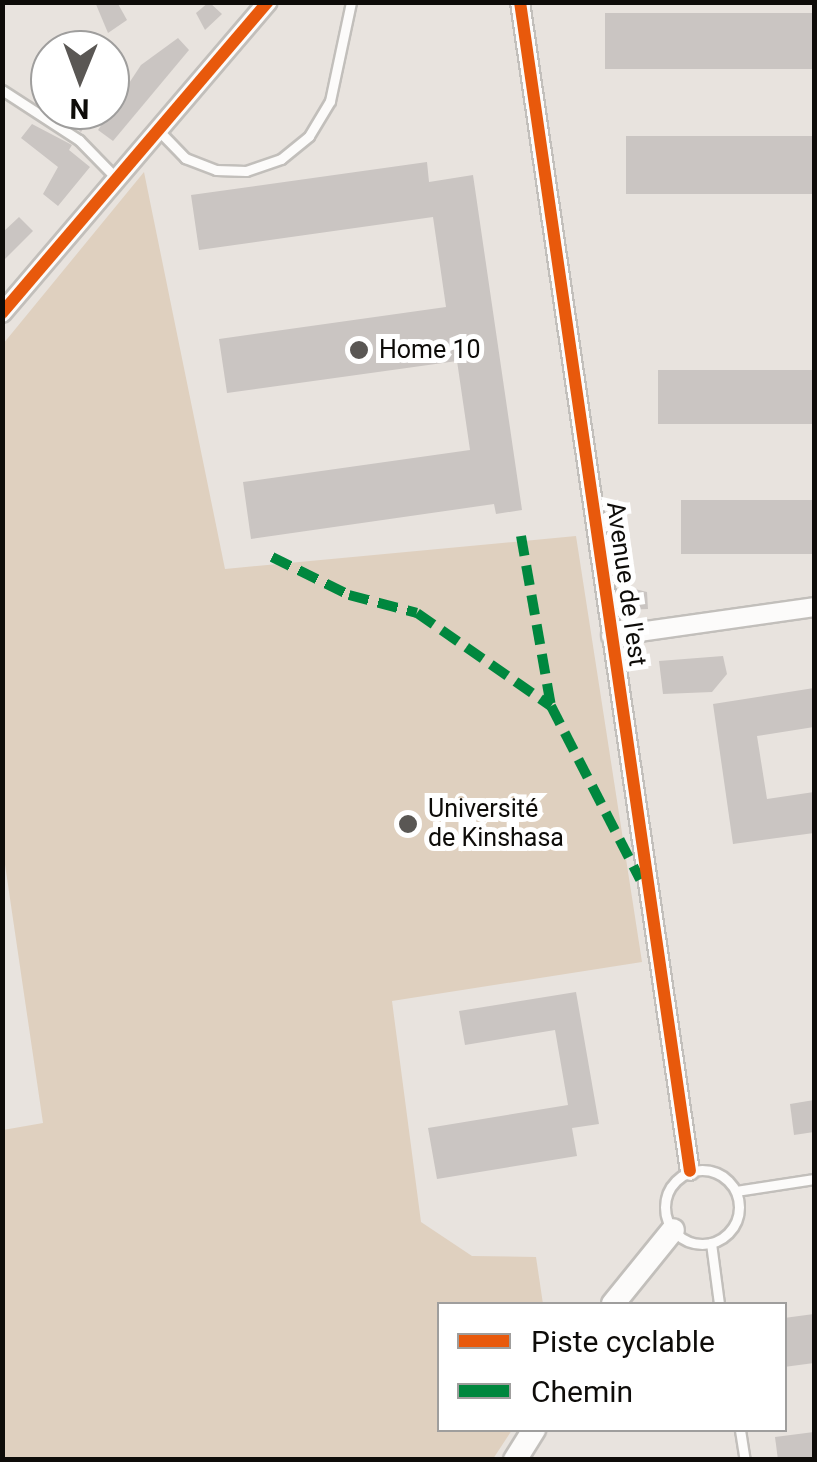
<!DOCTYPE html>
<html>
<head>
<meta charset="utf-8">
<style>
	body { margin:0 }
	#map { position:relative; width:817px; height:1462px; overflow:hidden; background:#e8e3de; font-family:Roboto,sans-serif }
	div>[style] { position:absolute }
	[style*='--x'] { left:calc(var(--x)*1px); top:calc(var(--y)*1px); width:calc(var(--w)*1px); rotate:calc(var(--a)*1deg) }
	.green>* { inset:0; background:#dfd0bf }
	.building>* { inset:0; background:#cac5c2; transform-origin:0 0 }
	.roads { filter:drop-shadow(2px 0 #c2bfbb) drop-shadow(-2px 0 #c2bfbb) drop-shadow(0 2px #c2bfbb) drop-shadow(0 -2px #c2bfbb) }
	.service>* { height:9px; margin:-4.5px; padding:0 4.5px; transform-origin:4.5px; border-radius:4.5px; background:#fcfbfa }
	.service>.ring { margin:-4.5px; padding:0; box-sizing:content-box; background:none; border:9px solid #fcfbfa; border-radius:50% }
	.minor>* { height:18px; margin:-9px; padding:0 9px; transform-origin:9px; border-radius:9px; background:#fcfbfa }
	.tertiary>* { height:22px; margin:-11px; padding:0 11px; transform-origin:11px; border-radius:11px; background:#fcfbfa }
	.quiet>* { height:10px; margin-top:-5px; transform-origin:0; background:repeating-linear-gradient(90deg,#00873e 0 20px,transparent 0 30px) }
	.cycleway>* { height:12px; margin:-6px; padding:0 6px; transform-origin:6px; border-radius:6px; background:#e8590c }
	.dots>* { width:28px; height:28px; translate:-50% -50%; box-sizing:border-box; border:5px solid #fff; border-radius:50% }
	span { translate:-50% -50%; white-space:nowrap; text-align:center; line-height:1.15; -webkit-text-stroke:10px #fff; paint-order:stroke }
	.poi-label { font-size:25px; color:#0e0c09 }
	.left { translate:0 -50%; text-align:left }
	.street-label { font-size:25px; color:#0e0c09 }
	.frame { position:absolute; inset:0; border:5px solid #0e0c09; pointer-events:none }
	.legend { position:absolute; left:437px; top:1302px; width:350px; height:130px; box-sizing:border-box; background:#fff; border:2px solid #9f9e9d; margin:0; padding:12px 18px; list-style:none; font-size:30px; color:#0e0c09 }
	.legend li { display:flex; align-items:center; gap:20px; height:50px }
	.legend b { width:50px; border:2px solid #9f9e9d }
	.north { position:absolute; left:30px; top:30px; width:100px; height:100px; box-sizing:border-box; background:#fff; border:2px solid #9f9e9d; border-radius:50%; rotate:181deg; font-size:28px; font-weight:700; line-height:40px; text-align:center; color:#0e0c09 }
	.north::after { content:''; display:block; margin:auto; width:35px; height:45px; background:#5a5754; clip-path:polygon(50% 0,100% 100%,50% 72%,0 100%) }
</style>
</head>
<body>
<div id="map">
	<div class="green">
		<i style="clip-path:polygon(144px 172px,225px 569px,576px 536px,642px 962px,392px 1001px,421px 1222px,472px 1256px,536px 1257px,543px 1304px,440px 1304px,440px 1430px,512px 1430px,493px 1459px,3px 1459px,3px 1130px,43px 1123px,3px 851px,3px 344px)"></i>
	</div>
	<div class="building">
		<i style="clip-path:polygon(95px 2px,117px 2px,127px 20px,108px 33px)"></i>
		<i style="clip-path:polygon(209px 2px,222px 14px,205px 30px,196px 13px)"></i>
		<i style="left:814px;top:13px;width:56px;height:209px;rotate:90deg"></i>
		<i style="clip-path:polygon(178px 38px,189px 50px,113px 141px,98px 130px,141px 65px)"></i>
		<i style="clip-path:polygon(71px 110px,96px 110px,81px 132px,64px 120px)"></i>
		<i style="clip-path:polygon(32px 124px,72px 145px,69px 150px,90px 167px,58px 206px,43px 194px,58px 167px,21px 138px)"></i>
		<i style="left:814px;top:136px;width:58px;height:188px;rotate:90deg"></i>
		<i style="clip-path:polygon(427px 162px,429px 182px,473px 175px,522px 510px,496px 514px,494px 504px,251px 539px,243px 482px,470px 450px,457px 361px,227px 393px,219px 339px,446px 307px,433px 217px,199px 250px,191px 195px)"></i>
		<i style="clip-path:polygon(19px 217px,33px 231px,2px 262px,2px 233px)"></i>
		<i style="left:814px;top:370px;width:54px;height:156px;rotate:90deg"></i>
		<i style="left:814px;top:500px;width:54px;height:133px;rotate:90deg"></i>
		<i style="clip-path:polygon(635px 589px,647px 592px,648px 609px,624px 610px,622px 593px)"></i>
		<i style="clip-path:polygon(723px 656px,727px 674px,712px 692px,663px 694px,659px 661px)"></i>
		<i style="clip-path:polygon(814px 688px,814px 727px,757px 736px,767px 799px,814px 792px,814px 833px,733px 844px,713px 704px)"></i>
		<i style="clip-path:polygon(576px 992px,599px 1124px,572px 1128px,577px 1156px,437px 1179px,428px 1128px,568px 1105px,555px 1030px,465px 1045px,459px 1011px)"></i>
		<i style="clip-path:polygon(814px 1100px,814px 1132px,794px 1135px,790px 1104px)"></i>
		<i style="clip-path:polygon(814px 1314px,814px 1363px,784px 1367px,784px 1318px)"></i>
		<i style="clip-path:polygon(814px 1432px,814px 1460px,778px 1460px,775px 1437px)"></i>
	</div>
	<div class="roads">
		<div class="service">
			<i style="--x:2;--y:90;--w:92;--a:33"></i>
			<i style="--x:79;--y:140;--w:54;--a:45.7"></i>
			<i style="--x:161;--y:133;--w:35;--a:46"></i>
			<i style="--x:185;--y:158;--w:33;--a:21"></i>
			<i style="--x:216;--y:170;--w:30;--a:2"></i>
			<i style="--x:246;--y:171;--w:37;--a:-19"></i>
			<i style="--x:281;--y:159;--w:36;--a:-39"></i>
			<i style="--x:309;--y:136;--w:41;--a:-59"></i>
			<i style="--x:330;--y:101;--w:101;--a:-78"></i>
			<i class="ring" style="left:665px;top:1170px;width:65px;height:65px"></i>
			<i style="--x:736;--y:1191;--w:79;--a:-8.7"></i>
			<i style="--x:711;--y:1243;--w:62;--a:82.5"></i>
			<i style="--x:740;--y:1430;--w:30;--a:81"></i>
		</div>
		<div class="minor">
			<i style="--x:520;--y:2;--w:1181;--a:81.73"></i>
			<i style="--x:2;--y:313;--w:409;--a:-49.5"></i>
			<i style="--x:611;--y:636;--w:205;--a:-8.1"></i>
		</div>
		<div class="tertiary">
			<i style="--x:613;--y:1304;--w:95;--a:-51"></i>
			<i style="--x:515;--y:1460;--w:36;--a:-58"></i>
		</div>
	</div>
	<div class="quiet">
		<i style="--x:521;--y:536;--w:173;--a:80"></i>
		<i style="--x:551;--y:706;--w:195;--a:62.8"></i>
		<i style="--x:272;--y:557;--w:86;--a:26.3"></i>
		<i style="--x:349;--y:595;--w:70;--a:14.8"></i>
		<i style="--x:417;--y:613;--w:163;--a:34.8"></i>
	</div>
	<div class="cycleway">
		<i style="--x:520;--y:2;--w:1181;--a:81.73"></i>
		<i style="--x:2;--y:313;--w:409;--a:-49.5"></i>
	</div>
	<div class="dots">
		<i style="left:359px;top:350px;background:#5a5754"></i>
		<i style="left:408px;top:824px;background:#5a5754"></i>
	</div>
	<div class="poi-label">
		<span class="left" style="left:379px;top:350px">Home 10</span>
		<span class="left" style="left:428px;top:824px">Université<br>de Kinshasa</span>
	</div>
	<div class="street-label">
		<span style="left:626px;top:584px;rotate:82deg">Avenue de l'est</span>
	</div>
	<div class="frame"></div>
	<ul class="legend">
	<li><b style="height:12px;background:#e8590c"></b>Piste cyclable</li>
	<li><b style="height:12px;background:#00873e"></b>Chemin</li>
	</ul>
	<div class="north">N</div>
</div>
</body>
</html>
